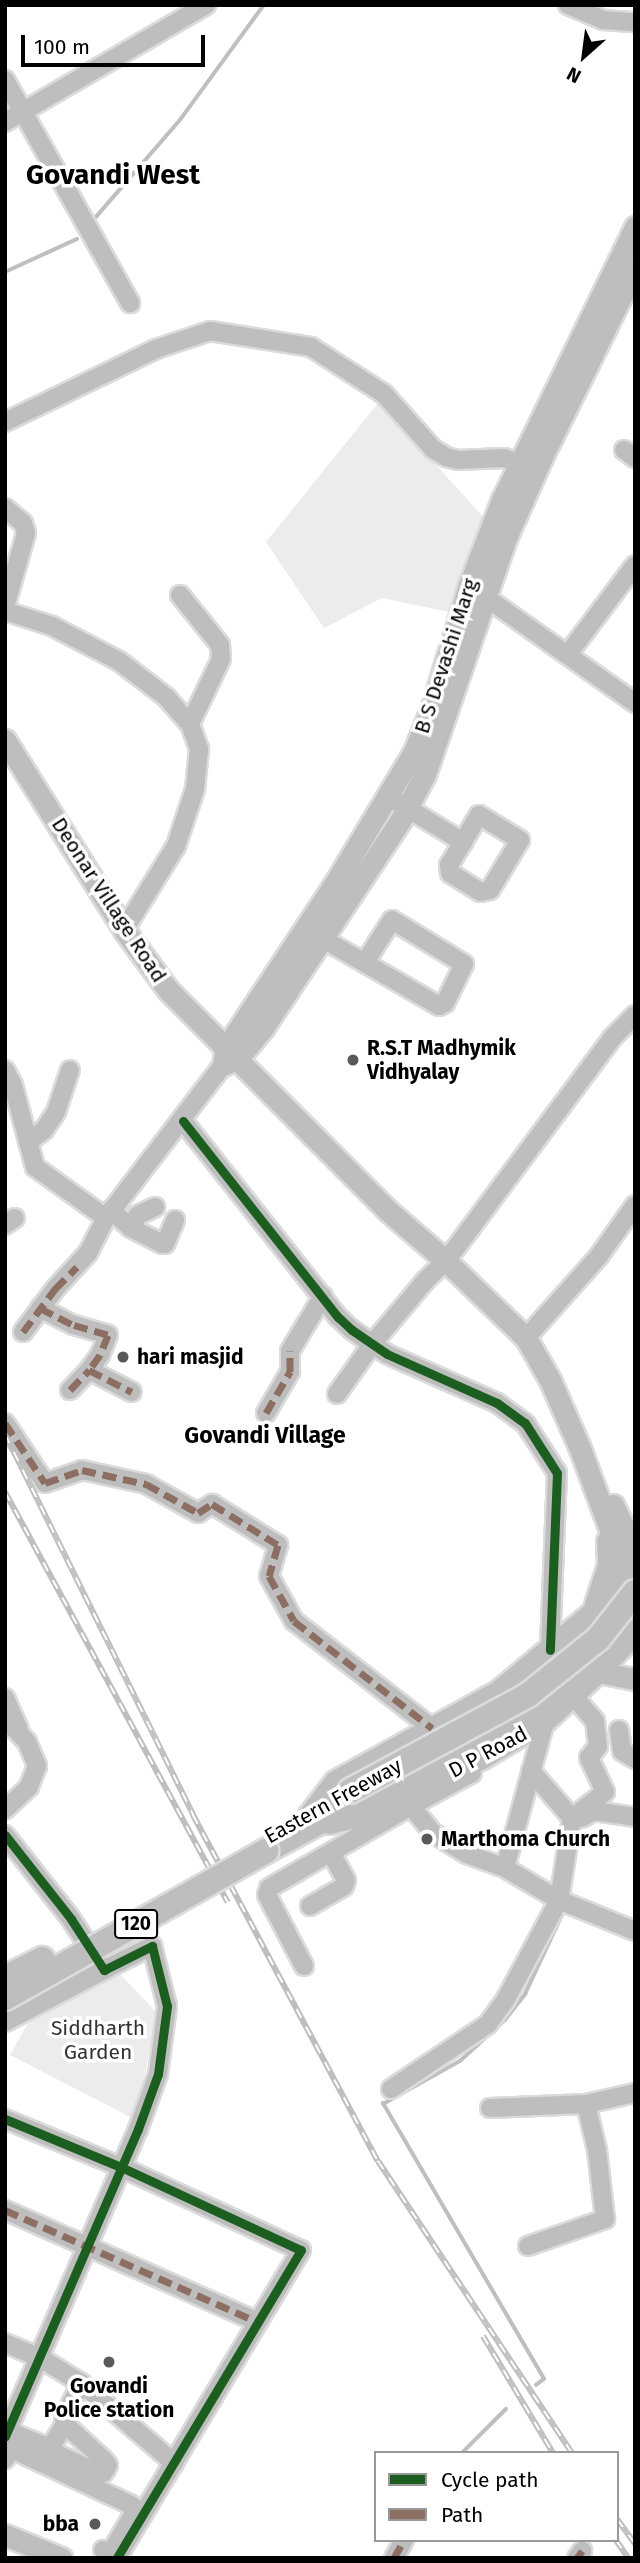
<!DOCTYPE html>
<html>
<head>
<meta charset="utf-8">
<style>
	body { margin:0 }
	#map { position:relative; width:640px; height:2563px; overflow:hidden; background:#fff; font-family:"Fira Sans",sans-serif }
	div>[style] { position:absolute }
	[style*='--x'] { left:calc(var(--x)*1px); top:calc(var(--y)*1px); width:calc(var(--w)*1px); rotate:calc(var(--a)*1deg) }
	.green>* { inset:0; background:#ececec }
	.stream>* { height:3.5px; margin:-1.75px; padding:0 1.75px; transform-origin:1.75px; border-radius:1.75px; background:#bfbfbf }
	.roads { filter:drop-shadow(2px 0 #dbdbdb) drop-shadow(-2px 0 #dbdbdb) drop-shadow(0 2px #dbdbdb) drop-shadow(0 -2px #dbdbdb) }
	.minor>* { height:18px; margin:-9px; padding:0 9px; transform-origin:9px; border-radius:9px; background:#bebebe }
	.major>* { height:21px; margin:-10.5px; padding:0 10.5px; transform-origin:10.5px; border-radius:10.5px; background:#bebebe }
	.highway>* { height:24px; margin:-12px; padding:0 12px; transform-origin:12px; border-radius:12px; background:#bebebe }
	.rail>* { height:6px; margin-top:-3px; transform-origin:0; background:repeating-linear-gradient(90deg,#fff 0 10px,#bebebe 0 20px); box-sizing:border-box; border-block:2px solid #bebebe }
	.bridges { filter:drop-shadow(2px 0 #dbdbdb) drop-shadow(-2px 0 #dbdbdb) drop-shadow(0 2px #dbdbdb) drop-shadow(0 -2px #dbdbdb) }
	.highway-bridge>* { height:24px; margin:-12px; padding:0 12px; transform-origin:12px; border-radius:12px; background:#bebebe }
	.quiet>* { height:7px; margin-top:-3.5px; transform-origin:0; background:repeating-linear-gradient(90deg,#8d6e63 0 14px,transparent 0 21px) }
	.cycleway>* { height:9px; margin:-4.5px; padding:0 4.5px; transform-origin:4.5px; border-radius:4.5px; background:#1b5e20 }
	.dots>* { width:19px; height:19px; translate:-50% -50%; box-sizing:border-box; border:4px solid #fff; border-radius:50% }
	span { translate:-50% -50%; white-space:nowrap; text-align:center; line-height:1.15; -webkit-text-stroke:7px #fff; paint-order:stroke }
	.shield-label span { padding:2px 5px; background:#fff; border:2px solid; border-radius:5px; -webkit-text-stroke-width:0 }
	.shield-label { font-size:19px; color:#000; font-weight:700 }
	.street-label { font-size:21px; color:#000 }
	.poi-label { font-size:21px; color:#000; font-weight:700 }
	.left { translate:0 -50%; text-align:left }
	.right { translate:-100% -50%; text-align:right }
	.park-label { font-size:21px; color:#333 }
	.neighbourhood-label { font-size:23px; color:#000; font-weight:700 }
	.district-label { font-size:28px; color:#000; font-weight:700 }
	.frame { position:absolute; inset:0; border:7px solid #000; pointer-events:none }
	.legend { position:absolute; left:374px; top:2451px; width:245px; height:91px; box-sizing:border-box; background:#fff; border:2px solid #999; margin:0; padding:9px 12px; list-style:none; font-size:21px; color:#000 }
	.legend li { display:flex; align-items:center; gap:14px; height:35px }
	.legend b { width:35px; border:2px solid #999 }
	.north { position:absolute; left:549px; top:21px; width:70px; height:70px; -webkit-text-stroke:5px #fff; paint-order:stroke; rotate:208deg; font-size:19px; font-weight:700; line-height:28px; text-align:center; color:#000 }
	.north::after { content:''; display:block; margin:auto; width:24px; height:32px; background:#000; clip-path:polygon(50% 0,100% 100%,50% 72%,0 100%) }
	.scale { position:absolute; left:21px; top:35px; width:184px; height:32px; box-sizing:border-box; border:4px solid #000; border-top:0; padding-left:9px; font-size:21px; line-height:24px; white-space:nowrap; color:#000; -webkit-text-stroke:5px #fff; paint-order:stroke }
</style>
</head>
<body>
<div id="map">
	<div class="green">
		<i style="clip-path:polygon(379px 402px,484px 518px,463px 615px,382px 598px,324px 628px,266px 542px)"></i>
		<i style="clip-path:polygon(116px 1970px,157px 2013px,136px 2120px,10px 2055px,33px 2014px)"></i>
	</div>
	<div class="stream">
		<i style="--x:96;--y:217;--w:128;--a:-49.1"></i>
		<i style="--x:180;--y:120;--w:142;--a:-53.9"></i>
		<i style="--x:5;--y:272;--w:79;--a:-24.6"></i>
		<i style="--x:536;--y:2385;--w:10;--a:-37"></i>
		<i style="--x:544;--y:2379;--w:319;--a:-120.3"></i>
		<i style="--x:383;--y:2104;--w:88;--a:-29.2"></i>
		<i style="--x:460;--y:2061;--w:61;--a:-42.3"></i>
		<i style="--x:505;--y:2020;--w:33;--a:-52"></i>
		<i style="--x:525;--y:1994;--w:89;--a:-64.9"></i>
		<i style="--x:462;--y:2453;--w:62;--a:-45"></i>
		<i style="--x:384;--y:2558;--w:12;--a:-59"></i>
	</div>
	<div class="roads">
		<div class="minor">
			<i style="--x:568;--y:5;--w:38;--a:23"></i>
			<i style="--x:603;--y:20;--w:32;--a:4"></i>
			<i style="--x:5;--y:80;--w:256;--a:60.7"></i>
			<i style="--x:5;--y:122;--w:233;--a:-30.2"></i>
			<i style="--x:5;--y:422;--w:168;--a:-25.8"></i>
			<i style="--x:156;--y:349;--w:57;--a:-18.4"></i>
			<i style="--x:210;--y:331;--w:102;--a:9"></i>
			<i style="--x:311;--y:347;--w:87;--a:32.8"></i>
			<i style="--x:384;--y:394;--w:74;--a:48.3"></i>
			<i style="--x:433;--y:449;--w:15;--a:32"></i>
			<i style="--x:446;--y:457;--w:12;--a:14"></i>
			<i style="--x:458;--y:460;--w:46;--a:-2.5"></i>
			<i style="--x:504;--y:458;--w:30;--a:21"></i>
			<i style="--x:624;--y:450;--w:14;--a:36"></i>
			<i style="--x:5;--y:508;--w:23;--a:40"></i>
			<i style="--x:23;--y:523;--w:10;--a:73"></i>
			<i style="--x:26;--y:533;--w:77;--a:105.8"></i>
			<i style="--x:477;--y:591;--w:194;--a:35.3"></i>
			<i style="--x:180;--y:595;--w:64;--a:51.3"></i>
			<i style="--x:220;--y:645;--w:14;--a:86"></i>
			<i style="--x:221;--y:659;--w:72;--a:115.5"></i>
			<i style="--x:5;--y:611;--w:49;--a:17.7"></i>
			<i style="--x:52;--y:626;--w:76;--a:27.6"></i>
			<i style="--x:119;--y:661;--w:61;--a:37.6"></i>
			<i style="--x:167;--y:698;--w:35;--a:49"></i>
			<i style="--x:190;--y:724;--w:27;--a:70"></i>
			<i style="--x:199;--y:749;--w:40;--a:95.7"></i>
			<i style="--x:195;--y:789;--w:60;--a:108.4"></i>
			<i style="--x:176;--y:846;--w:99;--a:121.8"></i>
			<i style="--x:568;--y:654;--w:111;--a:-53"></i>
			<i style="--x:389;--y:797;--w:87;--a:31.3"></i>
			<i style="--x:463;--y:842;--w:27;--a:121"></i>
			<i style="--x:449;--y:865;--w:8;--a:83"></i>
			<i style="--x:450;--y:873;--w:36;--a:32"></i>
			<i style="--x:481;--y:892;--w:9;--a:-13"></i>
			<i style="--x:490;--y:890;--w:58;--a:-59"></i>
			<i style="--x:520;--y:840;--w:48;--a:-148.6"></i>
			<i style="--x:479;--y:815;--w:31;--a:121"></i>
			<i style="--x:311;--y:932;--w:148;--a:30"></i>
			<i style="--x:439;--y:1006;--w:7;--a:-27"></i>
			<i style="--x:445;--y:1003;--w:43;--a:-64"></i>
			<i style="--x:464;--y:964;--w:84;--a:-148.6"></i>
			<i style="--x:392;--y:920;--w:50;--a:122.7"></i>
			<i style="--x:5;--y:1070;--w:17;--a:62"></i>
			<i style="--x:13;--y:1085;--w:85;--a:75"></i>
			<i style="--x:35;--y:1167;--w:87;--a:35.7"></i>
			<i style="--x:106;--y:1218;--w:193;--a:-52.6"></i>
			<i style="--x:183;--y:1121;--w:250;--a:51.7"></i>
			<i style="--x:338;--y:1317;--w:19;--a:43"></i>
			<i style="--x:352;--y:1330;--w:42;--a:34.4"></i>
			<i style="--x:387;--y:1354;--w:120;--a:24"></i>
			<i style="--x:497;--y:1403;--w:34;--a:36"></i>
			<i style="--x:525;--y:1423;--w:59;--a:57.4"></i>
			<i style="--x:557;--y:1473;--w:177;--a:92.3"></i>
			<i style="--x:28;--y:1142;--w:20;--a:-37"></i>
			<i style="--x:44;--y:1130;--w:22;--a:-56"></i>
			<i style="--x:56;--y:1112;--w:44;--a:-71.6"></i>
			<i style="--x:111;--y:1210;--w:27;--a:42"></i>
			<i style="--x:131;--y:1228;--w:35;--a:27"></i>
			<i style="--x:162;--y:1244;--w:3;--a:0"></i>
			<i style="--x:165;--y:1244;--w:26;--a:-67"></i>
			<i style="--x:5;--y:1225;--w:12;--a:-35"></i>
			<i style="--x:130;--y:1227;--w:14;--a:-56"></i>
			<i style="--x:138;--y:1215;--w:19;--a:-25"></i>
			<i style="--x:40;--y:1308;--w:38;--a:27"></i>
			<i style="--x:74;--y:1325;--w:35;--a:16"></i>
			<i style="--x:108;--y:1335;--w:22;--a:112"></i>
			<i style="--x:100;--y:1355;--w:19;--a:126"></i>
			<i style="--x:89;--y:1370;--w:48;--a:27.1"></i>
			<i style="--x:23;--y:1332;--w:54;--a:-53.3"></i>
			<i style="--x:55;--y:1289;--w:49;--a:-47.5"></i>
			<i style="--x:88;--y:1253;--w:39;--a:-63"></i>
			<i style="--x:526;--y:1338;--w:110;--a:-48.3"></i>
			<i style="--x:599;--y:1256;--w:62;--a:-54.8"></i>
			<i style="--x:70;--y:1390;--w:28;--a:-46"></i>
			<i style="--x:337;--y:1394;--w:62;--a:-54.8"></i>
			<i style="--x:373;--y:1343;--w:81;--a:-50"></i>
			<i style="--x:425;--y:1281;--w:29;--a:-44"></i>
			<i style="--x:446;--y:1261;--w:278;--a:-53.3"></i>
			<i style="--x:612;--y:1038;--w:33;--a:-45"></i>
			<i style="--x:266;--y:1413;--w:48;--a:-59.7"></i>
			<i style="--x:290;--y:1372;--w:21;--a:-90"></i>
			<i style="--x:290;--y:1351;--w:64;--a:-59"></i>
			<i style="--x:5;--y:1423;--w:72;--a:56.3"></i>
			<i style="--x:45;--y:1483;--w:39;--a:-19"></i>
			<i style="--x:82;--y:1470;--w:66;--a:12.3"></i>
			<i style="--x:146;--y:1484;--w:60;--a:29.1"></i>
			<i style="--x:198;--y:1513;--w:17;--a:-33"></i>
			<i style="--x:212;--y:1504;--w:78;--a:31.8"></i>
			<i style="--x:278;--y:1545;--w:32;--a:106"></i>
			<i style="--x:269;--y:1576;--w:51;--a:60.9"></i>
			<i style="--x:294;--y:1621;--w:175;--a:37.8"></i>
			<i style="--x:5;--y:1698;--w:34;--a:66"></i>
			<i style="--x:5;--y:1719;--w:32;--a:46"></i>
			<i style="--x:27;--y:1742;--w:26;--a:67"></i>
			<i style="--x:37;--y:1766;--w:22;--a:111"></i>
			<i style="--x:29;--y:1787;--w:33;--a:137"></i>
			<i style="--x:545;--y:1721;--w:152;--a:105.2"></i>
			<i style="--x:505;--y:1868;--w:63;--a:30.7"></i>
			<i style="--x:559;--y:1900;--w:82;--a:22.2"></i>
			<i style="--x:619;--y:1730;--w:21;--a:82"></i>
			<i style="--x:622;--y:1751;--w:15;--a:32"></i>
			<i style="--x:531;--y:1771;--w:62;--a:48.9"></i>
			<i style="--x:472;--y:1773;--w:69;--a:151.6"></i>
			<i style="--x:411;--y:1806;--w:35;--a:51"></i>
			<i style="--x:433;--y:1833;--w:40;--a:32"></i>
			<i style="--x:467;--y:1854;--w:40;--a:20.2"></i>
			<i style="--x:581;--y:1818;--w:15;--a:-28"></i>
			<i style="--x:594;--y:1811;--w:41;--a:8.3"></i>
			<i style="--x:5;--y:1835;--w:107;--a:51.8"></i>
			<i style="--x:71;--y:1919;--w:61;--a:57.1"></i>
			<i style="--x:104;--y:1970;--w:54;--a:-26.6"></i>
			<i style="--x:152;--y:1946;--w:62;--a:76"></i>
			<i style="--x:167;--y:2006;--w:69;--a:97.5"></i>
			<i style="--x:158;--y:2074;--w:59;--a:110"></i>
			<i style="--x:138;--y:2129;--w:335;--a:113.4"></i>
			<i style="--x:310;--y:1906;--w:39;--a:-30"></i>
			<i style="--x:344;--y:1886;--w:6;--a:-72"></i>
			<i style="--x:346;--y:1880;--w:31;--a:-119"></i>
			<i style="--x:304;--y:1966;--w:80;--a:-117.5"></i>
			<i style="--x:267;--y:1895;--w:7;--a:-74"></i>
			<i style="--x:269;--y:1888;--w:164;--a:-30"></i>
			<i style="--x:5;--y:2022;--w:112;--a:-27.7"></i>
			<i style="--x:391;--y:2089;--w:117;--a:-33.8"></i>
			<i style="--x:488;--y:2024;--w:31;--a:-54"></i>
			<i style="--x:506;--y:1999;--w:112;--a:-61.8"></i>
			<i style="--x:559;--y:1900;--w:83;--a:-81"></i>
			<i style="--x:572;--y:1818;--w:42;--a:-38.2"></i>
			<i style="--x:605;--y:1792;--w:38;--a:-115"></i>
			<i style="--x:589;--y:1758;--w:15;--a:-53"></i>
			<i style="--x:598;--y:1746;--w:25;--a:-97"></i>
			<i style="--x:595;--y:1721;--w:33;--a:-131"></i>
			<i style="--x:490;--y:2108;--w:96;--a:-2.4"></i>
			<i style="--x:586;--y:2104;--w:50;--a:-12.7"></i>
			<i style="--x:5;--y:2119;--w:126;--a:22.5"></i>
			<i style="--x:121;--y:2167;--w:198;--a:24.8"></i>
			<i style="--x:301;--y:2250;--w:359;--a:120.9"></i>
			<i style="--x:5;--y:2210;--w:274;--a:23.9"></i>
			<i style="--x:528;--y:2246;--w:82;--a:-19.3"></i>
			<i style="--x:605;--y:2219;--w:69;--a:-96.6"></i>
			<i style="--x:597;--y:2150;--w:47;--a:-103.4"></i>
			<i style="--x:5;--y:2343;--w:38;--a:23"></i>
			<i style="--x:40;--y:2358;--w:48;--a:31.4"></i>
			<i style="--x:81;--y:2383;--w:123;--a:40.7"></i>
			<i style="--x:8;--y:2431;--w:45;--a:22"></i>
			<i style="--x:50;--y:2448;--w:28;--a:-58"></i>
			<i style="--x:46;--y:2449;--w:55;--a:24.7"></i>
			<i style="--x:96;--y:2472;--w:7;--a:8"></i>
			<i style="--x:103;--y:2473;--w:5;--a:-53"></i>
			<i style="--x:106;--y:2469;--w:4;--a:-63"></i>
			<i style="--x:108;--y:2465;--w:8;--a:-130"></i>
			<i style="--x:103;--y:2459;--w:52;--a:-137.4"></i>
			<i style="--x:65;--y:2424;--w:6;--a:-99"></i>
			<i style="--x:64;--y:2418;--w:39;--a:-64"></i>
			<i style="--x:5;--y:2459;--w:12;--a:-55"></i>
			<i style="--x:12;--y:2449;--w:132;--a:25.2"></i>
			<i style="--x:131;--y:2505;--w:7;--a:45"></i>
			<i style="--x:136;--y:2510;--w:49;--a:120.8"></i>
			<i style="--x:111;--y:2552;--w:8;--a:-166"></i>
			<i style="--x:394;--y:2558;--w:21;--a:-61"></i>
			<i style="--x:577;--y:2558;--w:9;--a:-54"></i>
		</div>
		<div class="major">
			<i style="--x:5;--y:740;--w:224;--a:57.9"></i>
			<i style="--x:124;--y:930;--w:76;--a:53.6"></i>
			<i style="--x:169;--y:991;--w:308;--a:45.1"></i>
			<i style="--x:386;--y:1209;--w:79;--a:40.9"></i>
			<i style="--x:446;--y:1261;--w:111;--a:43.9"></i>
			<i style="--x:526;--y:1338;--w:48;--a:60.3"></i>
			<i style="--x:550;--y:1380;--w:72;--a:66.3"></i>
			<i style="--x:579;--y:1446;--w:161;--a:69.7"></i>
			<i style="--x:225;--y:1064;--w:14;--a:-25"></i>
			<i style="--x:238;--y:1058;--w:39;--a:-50"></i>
			<i style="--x:263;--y:1028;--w:248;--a:-56.5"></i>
			<i style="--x:400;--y:821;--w:53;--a:-62"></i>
			<i style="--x:425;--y:774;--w:250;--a:-71.1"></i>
			<i style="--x:506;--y:538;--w:89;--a:-66"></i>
			<i style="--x:542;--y:457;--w:211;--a:-63.8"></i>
			<i style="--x:223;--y:1065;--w:17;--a:-80"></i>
			<i style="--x:226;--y:1048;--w:196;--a:-56.5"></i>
			<i style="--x:334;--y:885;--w:155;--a:-59"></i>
			<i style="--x:414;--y:752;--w:48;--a:-68.2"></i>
			<i style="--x:432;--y:707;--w:127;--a:-73.1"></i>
			<i style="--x:469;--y:585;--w:91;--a:-68.8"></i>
			<i style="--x:502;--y:500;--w:304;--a:-64"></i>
			<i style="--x:613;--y:1505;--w:51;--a:64.4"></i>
			<i style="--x:595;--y:1604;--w:41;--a:-71.6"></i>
			<i style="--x:608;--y:1565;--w:24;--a:-92"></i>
			<i style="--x:598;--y:1672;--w:38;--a:11"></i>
			<i style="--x:308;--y:1816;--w:44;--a:-52.4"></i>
			<i style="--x:335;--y:1781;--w:186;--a:-28.9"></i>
			<i style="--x:498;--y:1691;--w:119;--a:-39.9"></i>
			<i style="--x:589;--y:1615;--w:64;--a:-46.3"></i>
			<i style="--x:329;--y:1823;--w:35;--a:-13"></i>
			<i style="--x:363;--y:1815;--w:132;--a:-25.6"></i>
			<i style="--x:482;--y:1758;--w:73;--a:-30.4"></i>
			<i style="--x:545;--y:1721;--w:72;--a:-42.8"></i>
			<i style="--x:598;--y:1672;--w:41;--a:-47"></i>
			<i style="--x:5;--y:2535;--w:61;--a:22.3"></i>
		</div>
		<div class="highway">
			<i style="--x:266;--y:1851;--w:306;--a:-28.3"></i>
			<i style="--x:535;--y:1706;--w:37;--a:-36"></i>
			<i style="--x:565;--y:1684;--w:61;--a:-42.3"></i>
			<i style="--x:610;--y:1643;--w:39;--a:-50"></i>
		</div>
	</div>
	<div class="rail">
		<i style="--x:5;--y:1434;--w:425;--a:63.7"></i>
		<i style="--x:193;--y:1815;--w:392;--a:61.9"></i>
		<i style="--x:378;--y:2161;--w:351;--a:56.4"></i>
		<i style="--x:5;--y:1492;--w:467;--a:61.5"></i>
		<i style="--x:483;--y:2336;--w:136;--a:59.1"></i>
		<i style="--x:617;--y:2519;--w:31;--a:54"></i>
		<i style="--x:616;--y:2540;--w:22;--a:56"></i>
	</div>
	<div class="bridges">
		<div class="highway-bridge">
			<i style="--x:350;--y:1791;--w:202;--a:-28.3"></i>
			<i style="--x:528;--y:1695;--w:90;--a:-38.7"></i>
			<i style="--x:598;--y:1639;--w:60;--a:-51.8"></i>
			<i style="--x:5;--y:1978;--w:42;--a:-27.2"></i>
			<i style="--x:5;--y:1998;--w:300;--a:-29.4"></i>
		</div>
	</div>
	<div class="quiet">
		<i style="--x:40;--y:1308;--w:38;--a:27"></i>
		<i style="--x:74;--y:1325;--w:35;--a:16"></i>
		<i style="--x:108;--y:1335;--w:22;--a:112"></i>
		<i style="--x:100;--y:1355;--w:19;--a:126"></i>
		<i style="--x:89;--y:1370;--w:48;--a:27.1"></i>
		<i style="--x:23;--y:1332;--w:54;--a:-53.3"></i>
		<i style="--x:55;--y:1289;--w:31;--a:-45"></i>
		<i style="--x:70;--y:1390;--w:28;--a:-46"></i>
		<i style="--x:266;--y:1413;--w:48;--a:-59.7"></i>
		<i style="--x:290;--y:1372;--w:21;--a:-90"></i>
		<i style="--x:5;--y:1423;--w:72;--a:56.3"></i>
		<i style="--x:45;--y:1483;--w:39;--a:-19"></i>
		<i style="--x:82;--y:1470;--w:66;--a:12.3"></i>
		<i style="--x:146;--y:1484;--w:60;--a:29.1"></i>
		<i style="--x:198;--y:1513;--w:17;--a:-33"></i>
		<i style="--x:212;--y:1504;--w:78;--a:31.8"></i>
		<i style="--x:278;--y:1545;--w:32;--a:106"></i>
		<i style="--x:269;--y:1576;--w:51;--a:60.9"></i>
		<i style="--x:294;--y:1621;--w:175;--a:37.8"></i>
		<i style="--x:5;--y:2210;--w:274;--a:23.9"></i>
		<i style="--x:394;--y:2558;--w:21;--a:-61"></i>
		<i style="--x:577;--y:2558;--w:9;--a:-54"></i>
	</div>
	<div class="cycleway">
		<i style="--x:183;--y:1121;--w:250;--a:51.7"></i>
		<i style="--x:338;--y:1317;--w:19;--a:43"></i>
		<i style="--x:352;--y:1330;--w:42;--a:34.4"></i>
		<i style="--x:387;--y:1354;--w:120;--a:24"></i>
		<i style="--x:497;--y:1403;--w:34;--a:36"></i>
		<i style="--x:525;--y:1423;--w:59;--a:57.4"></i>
		<i style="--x:557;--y:1473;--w:177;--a:92.3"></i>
		<i style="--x:5;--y:1835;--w:107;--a:51.8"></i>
		<i style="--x:71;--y:1919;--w:61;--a:57.1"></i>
		<i style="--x:104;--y:1970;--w:54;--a:-26.6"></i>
		<i style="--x:152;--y:1946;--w:62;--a:76"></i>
		<i style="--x:167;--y:2006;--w:69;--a:97.5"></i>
		<i style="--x:158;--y:2074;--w:59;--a:110"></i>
		<i style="--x:138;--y:2129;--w:335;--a:113.4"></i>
		<i style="--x:5;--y:2119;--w:126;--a:22.5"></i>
		<i style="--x:121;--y:2167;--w:198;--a:24.8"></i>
		<i style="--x:301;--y:2250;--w:359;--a:120.9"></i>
	</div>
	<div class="dots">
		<i style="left:353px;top:1060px;background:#595959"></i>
		<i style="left:123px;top:1357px;background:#595959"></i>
		<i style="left:427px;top:1839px;background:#595959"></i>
		<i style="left:109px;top:2362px;background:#595959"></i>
		<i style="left:95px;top:2524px;background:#595959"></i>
	</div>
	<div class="shield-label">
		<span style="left:136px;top:1924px">120</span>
	</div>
	<div class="street-label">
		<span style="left:446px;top:656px;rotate:-72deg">B S Devashi Marg</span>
		<span style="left:109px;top:900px;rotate:57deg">Deonar Village Road</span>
		<span style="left:488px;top:1752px;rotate:-28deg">D P Road</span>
		<span style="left:333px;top:1801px;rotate:-29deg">Eastern Freeway</span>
	</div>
	<div class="poi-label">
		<span class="left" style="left:367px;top:1060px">R.S.T Madhymik<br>Vidhyalay</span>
		<span class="left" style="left:137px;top:1357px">hari masjid</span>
		<span class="left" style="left:441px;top:1839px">Marthoma Church</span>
		<span style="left:109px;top:2398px">Govandi<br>Police station</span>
		<span class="right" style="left:79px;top:2524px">bba</span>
	</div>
	<div class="park-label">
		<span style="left:98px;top:2040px">Siddharth<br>Garden</span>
	</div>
	<div class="neighbourhood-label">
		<span style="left:265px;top:1435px">Govandi Village</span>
	</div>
	<div class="district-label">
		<span style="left:113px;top:175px">Govandi West</span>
	</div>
	<div class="frame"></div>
	<ul class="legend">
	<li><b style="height:9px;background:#1b5e20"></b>Cycle path</li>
	<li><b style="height:9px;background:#8d6e63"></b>Path</li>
	</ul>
	<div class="north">N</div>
	<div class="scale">100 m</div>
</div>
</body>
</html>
